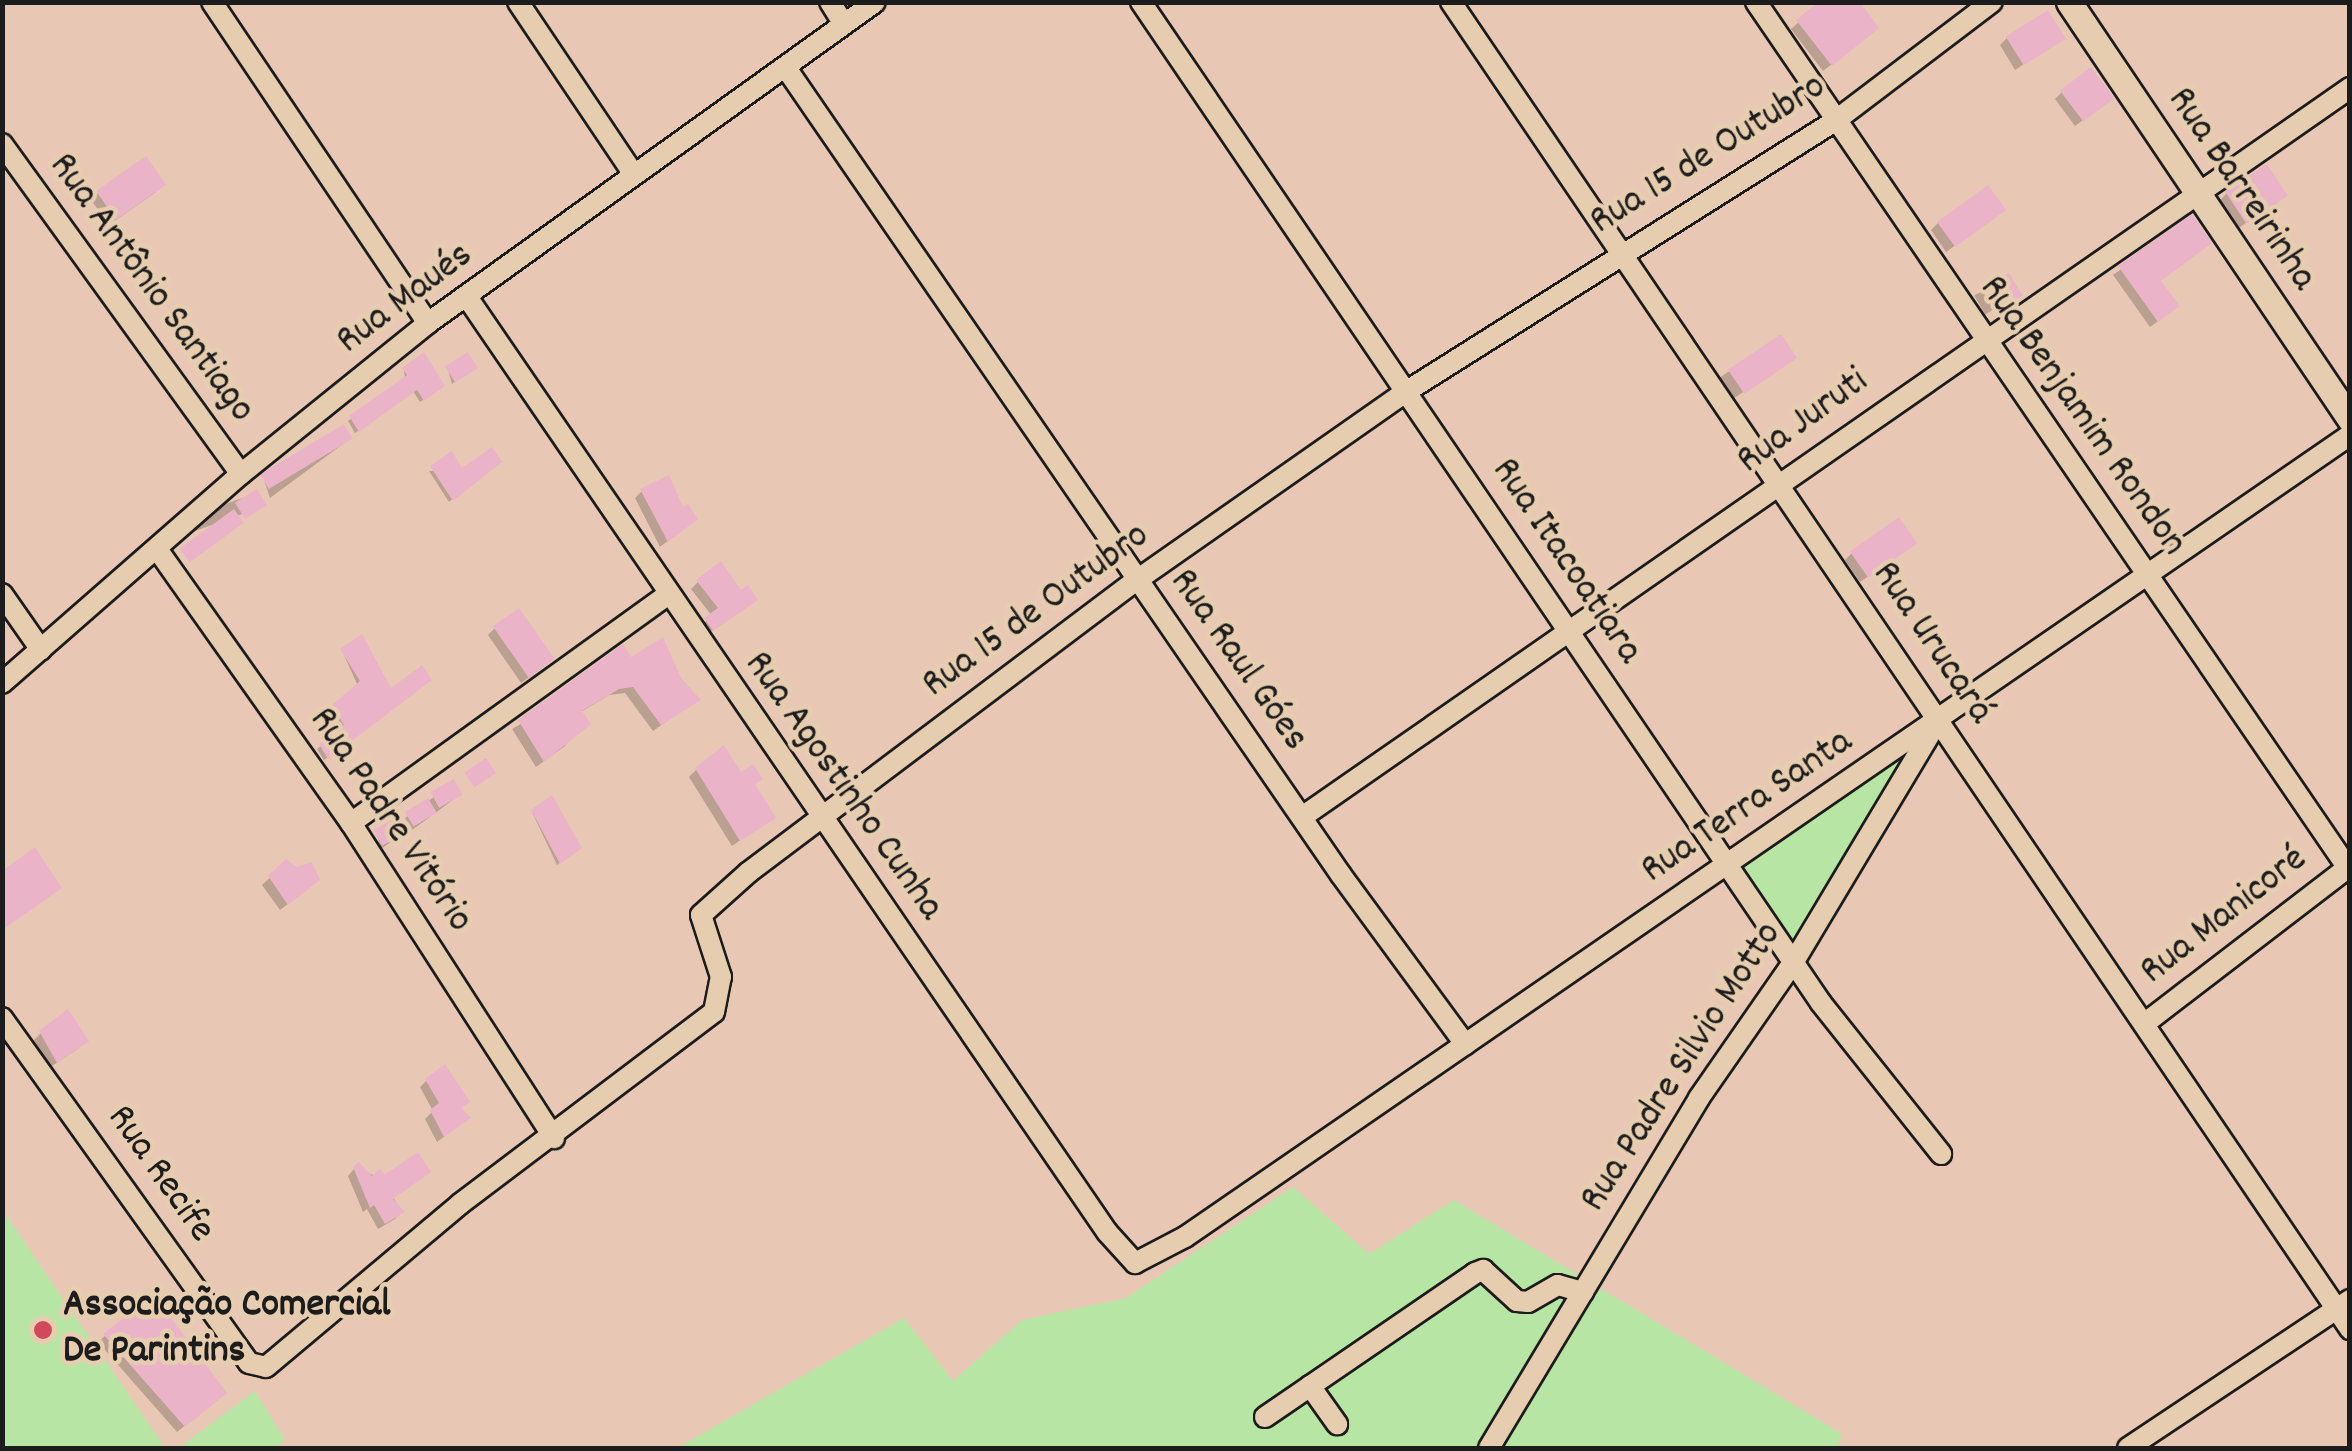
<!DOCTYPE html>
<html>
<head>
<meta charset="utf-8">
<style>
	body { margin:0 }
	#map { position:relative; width:2352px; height:1451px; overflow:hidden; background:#e8c8b4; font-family:Dekko,sans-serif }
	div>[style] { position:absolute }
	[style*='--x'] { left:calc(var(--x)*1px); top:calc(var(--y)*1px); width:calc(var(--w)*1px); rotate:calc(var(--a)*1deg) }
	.green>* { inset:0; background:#b7e5a3 }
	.shadow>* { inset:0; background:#0003; transform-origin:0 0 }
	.building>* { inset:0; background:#eab3c8; transform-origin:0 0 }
	.roads { filter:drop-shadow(2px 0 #1c1c1c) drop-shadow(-2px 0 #1c1c1c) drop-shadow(0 2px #1c1c1c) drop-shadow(0 -2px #1c1c1c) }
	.minor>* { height:20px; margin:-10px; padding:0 10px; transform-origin:10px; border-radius:10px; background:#e7cdaf }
	.tertiary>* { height:25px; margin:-12.5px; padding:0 12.5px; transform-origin:12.5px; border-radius:12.5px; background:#e7cdaf }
	.dots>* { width:28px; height:28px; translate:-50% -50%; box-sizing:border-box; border:5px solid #e7cdaf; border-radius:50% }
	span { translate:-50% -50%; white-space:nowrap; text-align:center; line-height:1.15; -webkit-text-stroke:9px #e7cdaf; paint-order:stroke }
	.street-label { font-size:40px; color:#1c1c1c }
	.poi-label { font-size:40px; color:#1c1c1c; font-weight:700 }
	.left { translate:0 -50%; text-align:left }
	.frame { position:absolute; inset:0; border:5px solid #1c1c1c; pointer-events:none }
</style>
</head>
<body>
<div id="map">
	<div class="green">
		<i style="clip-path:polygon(1941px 720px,1794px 957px,1727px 861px)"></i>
		<i style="clip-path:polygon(1293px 1187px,1369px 1254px,1454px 1200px,1842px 1434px,1837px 1448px,677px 1448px,904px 1318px,953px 1381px,1022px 1320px,1126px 1298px)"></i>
		<i style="clip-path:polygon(2px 1211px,3px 1211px,165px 1448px,3px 1448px)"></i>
		<i style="clip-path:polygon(255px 1391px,285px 1440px,274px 1448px,179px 1448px)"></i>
	</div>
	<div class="shadow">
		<i style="clip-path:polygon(1822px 2px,1866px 2px,1860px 8px,1869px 35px,1823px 71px,1791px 29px)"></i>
		<i style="clip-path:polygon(2007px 38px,2063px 38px,2015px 70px,2000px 45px)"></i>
		<i style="clip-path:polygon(2062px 92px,2104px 105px,2075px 126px,2055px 99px)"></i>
		<i style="clip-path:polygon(156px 192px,109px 225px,91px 200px,98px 193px)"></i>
		<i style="clip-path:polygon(2227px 193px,2278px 202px,2237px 229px,2220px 200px)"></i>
		<i style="clip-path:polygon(1995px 217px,1946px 252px,1931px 230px,1938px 223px)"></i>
		<i style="clip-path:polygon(2192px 218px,2159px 282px,2169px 313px,2150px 327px,2113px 275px)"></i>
		<i style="left:2008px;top:276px;width:22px;height:39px;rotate:60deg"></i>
		<i style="left:1780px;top:337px;width:25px;height:72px;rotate:56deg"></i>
		<i style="clip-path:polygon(448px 369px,471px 370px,452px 384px)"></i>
		<i style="clip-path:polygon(404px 370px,439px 388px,420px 402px,413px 391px,355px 433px,348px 421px,405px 379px)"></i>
		<i style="clip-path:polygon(347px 441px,270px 498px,265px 483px)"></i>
		<i style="clip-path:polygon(498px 462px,449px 502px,429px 471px,462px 472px)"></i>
		<i style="clip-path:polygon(642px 491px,682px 510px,687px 526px,660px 547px,635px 498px)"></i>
		<i style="left:256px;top:493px;width:15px;height:98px;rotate:70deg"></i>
		<i style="clip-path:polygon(1907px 550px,1860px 582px,1845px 560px,1852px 553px)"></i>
		<i style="clip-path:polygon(698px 582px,741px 594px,755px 600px,705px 636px,699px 627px,712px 616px,691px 589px)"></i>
		<i style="clip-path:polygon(495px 628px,544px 666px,521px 683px,488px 635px)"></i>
		<i style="clip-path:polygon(342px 651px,390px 691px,426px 683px,324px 760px,317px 749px,343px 729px,331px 710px,358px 686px)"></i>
		<i style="clip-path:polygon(630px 661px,679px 679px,697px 700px,653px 731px,625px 693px,609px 695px,581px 712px,565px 746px,536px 767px,512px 729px)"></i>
		<i style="clip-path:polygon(696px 770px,740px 775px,773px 817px,732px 846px,689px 777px)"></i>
		<i style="clip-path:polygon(434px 797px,457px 797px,412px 830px,405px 818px)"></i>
		<i style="clip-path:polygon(532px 812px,576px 851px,557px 865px)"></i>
		<i style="clip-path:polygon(377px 835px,400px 835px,381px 849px)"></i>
		<i style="clip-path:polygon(287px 862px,310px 887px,280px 910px,262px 885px)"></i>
		<i style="clip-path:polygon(41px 1033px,79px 1048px,49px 1068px,34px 1040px)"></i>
		<i style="clip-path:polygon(426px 1081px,459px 1109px,461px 1124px,437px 1142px,425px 1119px,433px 1111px,420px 1087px)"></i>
		<i style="clip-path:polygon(354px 1169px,383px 1178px,401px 1212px,395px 1219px,378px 1229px,367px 1209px,363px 1212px,348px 1176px)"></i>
		<i style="clip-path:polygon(105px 1336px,217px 1400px,177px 1432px,98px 1342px)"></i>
	</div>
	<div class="building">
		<i style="clip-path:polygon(1818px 2px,1860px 2px,1879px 28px,1832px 66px,1796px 20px)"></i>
		<i style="left:2048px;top:10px;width:34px;height:50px;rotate:58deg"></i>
		<i style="left:2091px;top:67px;width:39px;height:39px;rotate:53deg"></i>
		<i style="left:146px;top:156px;width:35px;height:61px;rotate:55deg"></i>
		<i style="left:2267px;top:164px;width:38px;height:50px;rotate:57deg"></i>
		<i style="left:1988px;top:185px;width:31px;height:63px;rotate:54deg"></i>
		<i style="clip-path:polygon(2192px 214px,2212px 243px,2161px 281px,2180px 306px,2158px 322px,2118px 266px)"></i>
		<i style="left:2009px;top:273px;width:26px;height:32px;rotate:59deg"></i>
		<i style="left:1781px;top:334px;width:29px;height:64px;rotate:56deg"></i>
		<i style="clip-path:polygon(424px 352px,445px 386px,424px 401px,417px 390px,359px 432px,349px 416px,407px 375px,402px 368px)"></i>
		<i style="left:468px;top:352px;width:19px;height:27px;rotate:58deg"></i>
		<i style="left:344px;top:424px;width:17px;height:98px;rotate:59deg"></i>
		<i style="clip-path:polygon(492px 447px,502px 462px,453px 501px,430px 466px,452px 451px,462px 468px)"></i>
		<i style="clip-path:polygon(669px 475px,683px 507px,688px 504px,698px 519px,668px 542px,640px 489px)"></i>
		<i style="left:257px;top:489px;width:19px;height:26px;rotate:58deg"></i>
		<i style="left:234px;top:509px;width:17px;height:67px;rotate:54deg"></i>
		<i style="left:1899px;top:517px;width:32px;height:60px;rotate:55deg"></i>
		<i style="clip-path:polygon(721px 561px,741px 590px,748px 585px,758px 600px,713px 631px,704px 618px,718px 608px,696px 580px)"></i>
		<i style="left:519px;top:608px;width:62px;height:32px;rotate:55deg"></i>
		<i style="clip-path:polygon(362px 634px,391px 688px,422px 665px,432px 680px,328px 759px,319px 744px,344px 725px,332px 705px,360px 681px,340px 649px)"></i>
		<i style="clip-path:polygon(663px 637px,681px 678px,701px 700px,661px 725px,633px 687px,619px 689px,582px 711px,591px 724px,544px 762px,518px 720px,623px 644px,631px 657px)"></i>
		<i style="clip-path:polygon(724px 745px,741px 772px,753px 764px,763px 779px,755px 784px,776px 818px,740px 841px,695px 768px)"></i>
		<i style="left:486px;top:758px;width:18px;height:26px;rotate:56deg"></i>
		<i style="left:454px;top:779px;width:18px;height:27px;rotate:61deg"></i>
		<i style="clip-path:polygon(552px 795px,582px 848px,560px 864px,531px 810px)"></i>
		<i style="left:428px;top:798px;width:17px;height:27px;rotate:59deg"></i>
		<i style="left:397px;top:817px;width:18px;height:27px;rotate:61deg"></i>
		<i style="clip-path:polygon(35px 847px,62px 888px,2px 930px,2px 871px)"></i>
		<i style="clip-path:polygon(286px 859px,297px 867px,312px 862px,320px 880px,288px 905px,268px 876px)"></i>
		<i style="clip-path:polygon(68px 1009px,89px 1041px,57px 1063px,39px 1031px)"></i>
		<i style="clip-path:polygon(445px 1064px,470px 1102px,461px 1108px,471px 1118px,444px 1137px,430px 1110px,439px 1103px,425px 1079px)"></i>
		<i style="clip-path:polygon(418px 1152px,431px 1172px,393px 1199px,405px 1212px,385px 1224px,374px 1205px,370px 1208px,353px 1167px,359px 1162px,372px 1176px,380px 1169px,384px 1175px)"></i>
		<i style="clip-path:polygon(154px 1295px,227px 1393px,185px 1427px,103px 1334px)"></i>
	</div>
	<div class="roads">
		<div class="minor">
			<i style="--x:212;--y:2;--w:387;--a:56.1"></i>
			<i style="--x:518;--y:2;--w:206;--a:56.1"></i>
			<i style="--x:830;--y:2;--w:26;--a:58"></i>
			<i style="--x:1141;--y:2;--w:1210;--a:55.81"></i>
			<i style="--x:1821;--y:1003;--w:193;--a:51.5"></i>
			<i style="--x:1451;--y:2;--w:1603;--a:55.88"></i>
			<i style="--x:1756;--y:2;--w:1053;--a:55.65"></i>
			<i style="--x:786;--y:68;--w:979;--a:55.48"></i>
			<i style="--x:1341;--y:875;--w:210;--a:53.7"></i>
			<i style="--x:2;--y:144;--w:407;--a:54.1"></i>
			<i style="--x:467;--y:297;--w:1133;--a:55.61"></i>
			<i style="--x:1107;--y:1232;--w:42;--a:47.9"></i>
			<i style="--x:1135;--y:1263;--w:56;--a:-27.5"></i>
			<i style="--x:1185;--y:1237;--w:1414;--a:-34.54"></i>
			<i style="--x:157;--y:549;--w:336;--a:54.7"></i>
			<i style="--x:351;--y:823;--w:375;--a:57.2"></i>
			<i style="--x:2;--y:594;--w:68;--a:55.1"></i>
			<i style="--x:2;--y:683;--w:317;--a:-41.2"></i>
			<i style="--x:241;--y:474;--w:240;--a:-38.9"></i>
			<i style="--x:428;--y:323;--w:550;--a:-35.68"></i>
			<i style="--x:1302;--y:817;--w:1277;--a:-34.82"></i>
			<i style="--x:351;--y:823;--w:390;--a:-35.8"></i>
			<i style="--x:2;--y:1018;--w:424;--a:54.4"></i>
			<i style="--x:249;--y:1363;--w:17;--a:13"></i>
			<i style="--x:266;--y:1367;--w:253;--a:-40"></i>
			<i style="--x:460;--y:1204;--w:318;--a:-37.1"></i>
			<i style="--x:714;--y:1012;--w:36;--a:-79"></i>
			<i style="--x:721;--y:977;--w:65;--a:-107.9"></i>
			<i style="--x:701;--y:915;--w:64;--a:-41.9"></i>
			<i style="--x:749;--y:872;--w:486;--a:-37"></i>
			<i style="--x:1137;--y:580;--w:330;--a:-35"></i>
			<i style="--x:1407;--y:391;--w:506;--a:-32.25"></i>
			<i style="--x:1835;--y:121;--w:197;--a:-37.2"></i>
			<i style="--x:2144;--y:1024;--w:260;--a:-37.5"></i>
			<i style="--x:1310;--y:1386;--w:47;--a:54.6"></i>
			<i style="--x:1265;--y:1417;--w:255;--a:-34.4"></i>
			<i style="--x:1475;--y:1273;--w:9;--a:-21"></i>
			<i style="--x:1483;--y:1270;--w:46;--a:42.4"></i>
			<i style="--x:1517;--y:1301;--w:11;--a:5"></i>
			<i style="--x:1528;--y:1302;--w:34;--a:-30"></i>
			<i style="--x:1558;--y:1285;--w:26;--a:16"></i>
			<i style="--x:1489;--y:1448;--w:408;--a:-59"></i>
			<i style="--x:1699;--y:1098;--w:165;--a:-55.2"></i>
			<i style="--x:1793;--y:963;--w:275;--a:-59.1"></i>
			<i style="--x:2128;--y:1448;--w:267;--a:-33.7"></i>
		</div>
		<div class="tertiary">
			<i style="--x:2069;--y:2;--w:503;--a:56.03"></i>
		</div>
	</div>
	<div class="dots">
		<i style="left:43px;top:1330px;background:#d1495b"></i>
	</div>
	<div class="street-label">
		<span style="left:1709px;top:156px;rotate:-32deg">Rua 15 de Outubro</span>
		<span style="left:2240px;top:190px;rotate:56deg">Rua Barreirinha</span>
		<span style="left:150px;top:289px;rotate:54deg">Rua Antônio Santiago</span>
		<span style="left:406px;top:300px;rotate:-37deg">Rua Maués</span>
		<span style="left:2081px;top:417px;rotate:55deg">Rua Benjamim Rondon</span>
		<span style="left:1804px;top:423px;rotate:-36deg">Rua Juruti</span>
		<span style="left:1565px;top:562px;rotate:56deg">Rua Itacoatiara</span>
		<span style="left:1037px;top:612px;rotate:-36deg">Rua 15 de Outubro</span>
		<span style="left:1931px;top:644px;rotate:56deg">Rua Urucará</span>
		<span style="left:1237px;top:661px;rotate:55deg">Rua Raul Góes</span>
		<span style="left:842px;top:787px;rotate:55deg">Rua Agostinho Cunha</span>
		<span style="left:1748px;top:808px;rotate:-34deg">Rua Terra Santa</span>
		<span style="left:389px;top:821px;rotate:56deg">Rua Padre Vitório</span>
		<span style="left:2225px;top:917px;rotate:-38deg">Rua Manicoré</span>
		<span style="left:1683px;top:1068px;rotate:-57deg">Rua Padre Silvio Motto</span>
		<span style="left:159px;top:1175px;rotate:55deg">Rua Recife</span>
	</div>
	<div class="poi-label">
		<span class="left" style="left:63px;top:1330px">Associação Comercial<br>De Parintins</span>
	</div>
	<div class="frame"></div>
</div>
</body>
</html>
